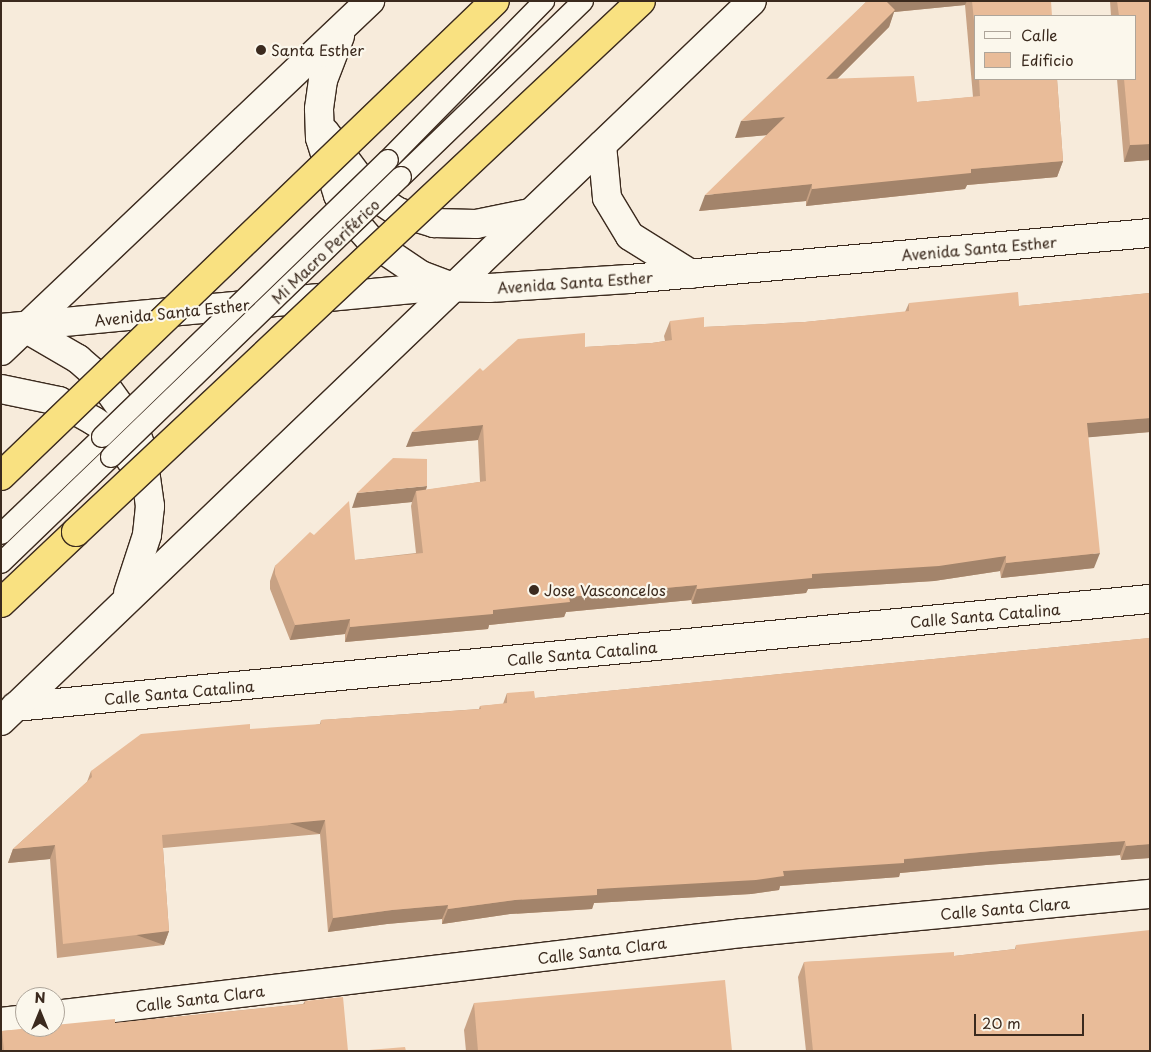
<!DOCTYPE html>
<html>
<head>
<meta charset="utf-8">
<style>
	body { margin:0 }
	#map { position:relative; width:1151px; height:1052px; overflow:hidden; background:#f7ebdb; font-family:"Playpen Sans",sans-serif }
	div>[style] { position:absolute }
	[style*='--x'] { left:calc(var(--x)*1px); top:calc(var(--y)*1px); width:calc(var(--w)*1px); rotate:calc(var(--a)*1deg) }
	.roads { filter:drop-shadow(1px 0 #3b2a1e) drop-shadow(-1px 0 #3b2a1e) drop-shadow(0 1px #3b2a1e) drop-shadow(0 -1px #3b2a1e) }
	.service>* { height:20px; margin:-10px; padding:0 10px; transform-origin:10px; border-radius:10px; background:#fbf7ec }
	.minor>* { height:28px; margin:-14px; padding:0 14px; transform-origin:14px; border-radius:14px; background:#fbf7ec }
	.tertiary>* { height:28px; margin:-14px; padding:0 14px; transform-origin:14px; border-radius:14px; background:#fbf7ec }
	.secondary>* { height:28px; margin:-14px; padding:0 14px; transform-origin:14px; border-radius:14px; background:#fbf7ec }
	.motorway>* { height:28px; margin:-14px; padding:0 14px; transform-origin:14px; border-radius:14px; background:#f9e181 }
	.bridges { filter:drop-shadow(1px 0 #3b2a1e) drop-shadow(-1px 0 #3b2a1e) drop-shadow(0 1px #3b2a1e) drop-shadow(0 -1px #3b2a1e) }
	.service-bridge>* { height:20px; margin:-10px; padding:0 10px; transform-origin:10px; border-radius:10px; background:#fbf7ec }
	.motorway-bridge>* { height:28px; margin:-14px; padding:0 14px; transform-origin:14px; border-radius:14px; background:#f9e181 }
	.wall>* { inset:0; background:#c8a284 }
	.shaded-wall>* { inset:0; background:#a3846b; transform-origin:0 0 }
	.building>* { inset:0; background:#e9bc99 }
	.dots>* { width:14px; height:14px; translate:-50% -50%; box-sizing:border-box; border:2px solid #fbf7ec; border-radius:50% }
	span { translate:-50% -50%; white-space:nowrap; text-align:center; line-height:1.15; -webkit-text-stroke:4.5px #fbf7ec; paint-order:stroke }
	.poi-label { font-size:15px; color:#3b2a1e }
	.left { translate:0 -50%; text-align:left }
	.street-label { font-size:15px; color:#3b2a1e }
	.frame { position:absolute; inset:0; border:2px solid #3b2a1e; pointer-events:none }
	.legend { position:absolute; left:974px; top:15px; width:162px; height:65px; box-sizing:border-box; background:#fbf7ec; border:1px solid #aea59a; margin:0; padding:6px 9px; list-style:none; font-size:15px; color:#3b2a1e }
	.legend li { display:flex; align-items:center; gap:10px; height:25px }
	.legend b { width:25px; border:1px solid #aea59a }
	.north { position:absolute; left:15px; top:987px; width:50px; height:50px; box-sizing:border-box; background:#fbf7ec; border:1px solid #aea59a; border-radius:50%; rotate:0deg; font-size:14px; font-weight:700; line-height:20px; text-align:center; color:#3b2a1e }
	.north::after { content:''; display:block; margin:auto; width:18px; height:22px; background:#3b2a1e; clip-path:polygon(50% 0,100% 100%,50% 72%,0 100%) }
	.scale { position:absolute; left:974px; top:1014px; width:110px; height:22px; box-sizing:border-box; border:2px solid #3b2a1e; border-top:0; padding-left:6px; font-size:15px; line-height:18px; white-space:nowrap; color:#3b2a1e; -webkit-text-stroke:4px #fbf7ec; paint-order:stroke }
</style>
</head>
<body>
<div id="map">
	<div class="roads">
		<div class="service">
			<i style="--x:388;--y:160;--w:223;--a:-45.5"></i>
			<i style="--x:401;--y:177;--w:253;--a:-44"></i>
			<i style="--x:1;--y:534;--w:140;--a:-43.8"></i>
			<i style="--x:1;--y:563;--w:153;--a:-43.9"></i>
		</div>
		<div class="minor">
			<i style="--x:15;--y:707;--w:1140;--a:-5.44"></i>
			<i style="--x:55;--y:1015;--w:693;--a:-6.8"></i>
			<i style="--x:743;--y:933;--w:409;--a:-5.5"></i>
			<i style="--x:1;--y:1022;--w:24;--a:-7"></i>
		</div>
		<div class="tertiary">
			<i style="--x:1;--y:328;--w:432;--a:-5.4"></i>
			<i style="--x:431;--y:287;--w:58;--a:1"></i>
			<i style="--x:489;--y:288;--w:140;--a:-3.7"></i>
			<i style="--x:629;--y:279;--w:523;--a:-5.05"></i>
		</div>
		<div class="secondary">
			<i style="--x:340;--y:36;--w:47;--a:111.1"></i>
			<i style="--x:323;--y:80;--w:29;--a:98"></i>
			<i style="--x:319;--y:109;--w:29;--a:88"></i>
			<i style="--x:320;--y:138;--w:60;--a:72.5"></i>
			<i style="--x:338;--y:195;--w:29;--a:59"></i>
			<i style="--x:353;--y:220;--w:29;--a:49"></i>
			<i style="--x:372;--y:242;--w:59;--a:34"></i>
			<i style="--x:421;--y:275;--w:34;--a:21"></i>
			<i style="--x:325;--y:132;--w:79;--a:53.3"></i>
			<i style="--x:372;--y:195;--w:31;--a:33"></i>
			<i style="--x:398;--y:212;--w:38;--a:17"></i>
			<i style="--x:434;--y:223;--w:42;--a:1.4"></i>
			<i style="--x:476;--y:224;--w:55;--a:-11.5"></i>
			<i style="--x:602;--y:145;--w:53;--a:84.6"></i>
			<i style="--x:607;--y:198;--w:44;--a:58.8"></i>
			<i style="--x:630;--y:236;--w:72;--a:31.9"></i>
			<i style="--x:23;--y:327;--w:64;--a:30.2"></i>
			<i style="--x:78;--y:359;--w:28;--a:41"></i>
			<i style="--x:99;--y:377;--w:57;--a:54.3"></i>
			<i style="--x:132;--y:423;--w:28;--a:69"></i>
			<i style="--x:142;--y:449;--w:58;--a:82"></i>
			<i style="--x:150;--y:506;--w:29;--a:96"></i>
			<i style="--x:147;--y:535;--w:61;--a:108.1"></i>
			<i style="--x:1;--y:351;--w:509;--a:-43.49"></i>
			<i style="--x:1;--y:389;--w:59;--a:11.7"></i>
			<i style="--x:59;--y:401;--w:40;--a:29.7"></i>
			<i style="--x:94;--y:421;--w:24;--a:33"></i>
			<i style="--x:114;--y:434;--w:43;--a:57.4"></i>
			<i style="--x:1;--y:721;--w:1040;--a:-43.79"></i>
		</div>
		<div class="motorway">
			<i style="--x:1;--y:603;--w:103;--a:-43.4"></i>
		</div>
	</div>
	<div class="bridges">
		<div class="service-bridge">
			<i style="--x:102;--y:437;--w:398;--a:-44.1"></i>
			<i style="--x:111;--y:457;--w:403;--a:-44"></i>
		</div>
		<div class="motorway-bridge">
			<i style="--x:1;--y:476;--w:685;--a:-43.88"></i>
			<i style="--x:76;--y:532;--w:775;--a:-43.22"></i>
		</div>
	</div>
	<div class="wall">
		<i style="clip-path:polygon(evenodd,867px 1px,1051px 1px,975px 16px,975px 79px,1057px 79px,1063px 161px,1057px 177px,967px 185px,965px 189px,806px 206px,806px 201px,699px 211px,767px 135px,735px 138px,867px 1px,965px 5px,973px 97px,917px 102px,837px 79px,889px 27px,894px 12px,965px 5px)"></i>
		<i style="clip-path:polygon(1110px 1px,1150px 1px,1150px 160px,1124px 162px,1117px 79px,1135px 79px,1135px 16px,1111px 16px)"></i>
		<i style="clip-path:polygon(1150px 293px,1150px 432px,1088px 437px,1094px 568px,1001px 578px,1000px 571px,934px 581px,808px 589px,806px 593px,692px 604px,691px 600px,597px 609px,566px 612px,564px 617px,489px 625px,488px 629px,345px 642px,345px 634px,290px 640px,270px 589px,270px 581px,275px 566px,314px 535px,355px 560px,416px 553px,411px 506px,412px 502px,352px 508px,427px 486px,426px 490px,480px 482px,478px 440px,406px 447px,483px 371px,585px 347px,652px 343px,665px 341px,664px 336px,670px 321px,704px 327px,805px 322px,905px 312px,909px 303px,1019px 306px)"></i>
		<i style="clip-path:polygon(1150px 638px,1150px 858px,1121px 860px,1120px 855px,986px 865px,900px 873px,899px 877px,780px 886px,779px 890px,751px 894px,594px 903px,592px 909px,510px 914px,442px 924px,442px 919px,387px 924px,328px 932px,320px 834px,163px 848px,169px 931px,164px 945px,57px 958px,50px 859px,8px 863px,13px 849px,87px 782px,91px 771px,320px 724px,321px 720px,479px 709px,480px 706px,503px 704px,507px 693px,535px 698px)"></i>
		<i style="clip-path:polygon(1016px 945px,1150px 1051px,806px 1051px,798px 977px,804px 962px,954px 956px,1015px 949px)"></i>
		<i style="clip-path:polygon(305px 1001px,348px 1051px,1px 1051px,1px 1033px,2px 1031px,115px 1023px,303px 1004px)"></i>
		<i style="clip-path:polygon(474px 1003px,732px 1051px,466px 1051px,464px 1030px)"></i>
	</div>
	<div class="shaded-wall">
		<i style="clip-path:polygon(880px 1px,967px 1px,965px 5px,894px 12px,889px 27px,820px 96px,826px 79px)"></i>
		<i style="clip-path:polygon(785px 117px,779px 134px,735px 138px,741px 121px)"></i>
		<i style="clip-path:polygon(1150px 144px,1150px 160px,1124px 162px,1130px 145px)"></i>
		<i style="clip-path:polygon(1063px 161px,1057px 177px,967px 185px,965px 189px,806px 206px,812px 189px,971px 169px)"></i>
		<i style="clip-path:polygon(812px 184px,806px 201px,699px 211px,705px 195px)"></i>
		<i style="clip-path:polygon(1150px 418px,1150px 432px,1081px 438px,1087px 423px)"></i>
		<i style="clip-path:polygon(483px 425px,478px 440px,406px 447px,412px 432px)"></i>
		<i style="clip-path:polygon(427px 486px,422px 501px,416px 491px,412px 502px,352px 508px,357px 493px)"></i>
		<i style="clip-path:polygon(1100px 553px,1094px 568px,1001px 578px,1006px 563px)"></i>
		<i style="clip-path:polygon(1006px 556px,1000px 571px,934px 581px,808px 589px,806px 593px,692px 604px,697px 589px,812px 574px)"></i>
		<i style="clip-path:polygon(697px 585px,691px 600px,566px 612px,564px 617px,489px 625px,488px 629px,345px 642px,350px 627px,493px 610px,569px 597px)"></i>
		<i style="clip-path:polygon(350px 619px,345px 634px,290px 640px,295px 625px)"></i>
		<i style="left:325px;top:820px;width:15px;height:164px;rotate:110deg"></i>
		<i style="clip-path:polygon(1125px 841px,1120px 855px,986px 865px,900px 873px,899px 877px,780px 886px,779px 890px,751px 894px,594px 903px,592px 909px,510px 914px,442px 924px,448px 909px,597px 889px,783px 871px,991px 851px)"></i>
		<i style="clip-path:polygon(1150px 844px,1150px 858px,1121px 860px,1126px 846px)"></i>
		<i style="clip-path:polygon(55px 845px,50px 859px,8px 863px,13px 849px)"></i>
		<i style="clip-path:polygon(448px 905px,442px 919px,387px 924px,328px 932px,333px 918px,392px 910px)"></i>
		<i style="left:169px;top:931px;width:15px;height:107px;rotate:110deg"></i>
	</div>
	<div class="building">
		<i style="clip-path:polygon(867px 1px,886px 1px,895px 10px,826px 79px,914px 76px,917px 102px,980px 96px,979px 79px,1057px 79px,1063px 161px,971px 169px,971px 173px,812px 189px,812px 184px,705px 195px,785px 117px,741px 121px)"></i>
		<i style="clip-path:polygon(972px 1px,1051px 1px,1052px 16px,975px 16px,975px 31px)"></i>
		<i style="clip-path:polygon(1117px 1px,1150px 1px,1150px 144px,1130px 145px,1124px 79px,1135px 79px,1135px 16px,1119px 16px)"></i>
		<i style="clip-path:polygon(1018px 292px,1019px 306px,1150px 293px,1150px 418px,1087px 423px,1100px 553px,1006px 563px,1006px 556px,939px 566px,812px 574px,812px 578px,697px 589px,697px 585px,602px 594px,569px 597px,570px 602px,493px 610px,493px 614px,350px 627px,350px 619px,295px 625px,275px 574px,275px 566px,310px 532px,314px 535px,349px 501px,355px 560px,423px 553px,416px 491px,486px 481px,483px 425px,412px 432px,480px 368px,483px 371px,518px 339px,585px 333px,585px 347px,652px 343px,672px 340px,670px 321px,704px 317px,704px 327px,805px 322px,909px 311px,909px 303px)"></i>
		<i style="clip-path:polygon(393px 458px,427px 459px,427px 486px,357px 493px)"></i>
		<i style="clip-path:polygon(1150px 638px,1150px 844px,1126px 846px,1125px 841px,991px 851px,904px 859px,904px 863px,783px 871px,784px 876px,756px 880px,597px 889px,597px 895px,515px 900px,448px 909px,448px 905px,392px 910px,333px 918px,325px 820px,162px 835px,169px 931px,63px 944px,55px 845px,13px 849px,92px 777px,91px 771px,141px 734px,250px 724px,250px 729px,321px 724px,321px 720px,481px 709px,480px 706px,507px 703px,507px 693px,534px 691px,535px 698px)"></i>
		<i style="clip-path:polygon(1150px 930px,1150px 1051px,813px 1051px,804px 962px,954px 952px,954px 956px,1016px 949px,1016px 945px,1067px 939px)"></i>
		<i style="clip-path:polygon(725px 980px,732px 1051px,478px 1051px,474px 1003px)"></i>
		<i style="clip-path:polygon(343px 997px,348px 1051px,4px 1051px,2px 1031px,39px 1027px,55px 1027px,55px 1025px,115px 1019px,115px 1023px,305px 1004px,305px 1001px)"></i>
		<i style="clip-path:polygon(405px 1047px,406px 1051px,357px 1051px)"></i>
	</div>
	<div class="dots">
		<i style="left:261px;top:50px;background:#3b2a1e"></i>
		<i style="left:534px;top:590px;background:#3b2a1e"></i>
	</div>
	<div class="poi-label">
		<span class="left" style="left:271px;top:50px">Santa Esther</span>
		<span class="left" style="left:544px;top:590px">Jose Vasconcelos</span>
	</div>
	<div class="street-label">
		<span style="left:979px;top:248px;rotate:-5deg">Avenida Santa Esther</span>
		<span style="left:325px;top:251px;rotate:-44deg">Mi Macro Periférico</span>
		<span style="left:575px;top:282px;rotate:-4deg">Avenida Santa Esther</span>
		<span style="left:172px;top:312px;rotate:-6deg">Avenida Santa Esther</span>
		<span style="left:985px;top:615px;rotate:-5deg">Calle Santa Catalina</span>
		<span style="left:582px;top:653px;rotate:-5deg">Calle Santa Catalina</span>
		<span style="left:179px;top:692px;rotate:-5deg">Calle Santa Catalina</span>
		<span style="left:1005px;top:908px;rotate:-5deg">Calle Santa Clara</span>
		<span style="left:602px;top:950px;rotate:-7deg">Calle Santa Clara</span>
		<span style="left:200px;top:998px;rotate:-7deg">Calle Santa Clara</span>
	</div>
	<div class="frame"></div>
	<ul class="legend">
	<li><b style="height:6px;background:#fbf7ec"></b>Calle</li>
	<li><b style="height:14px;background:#e9bc99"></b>Edificio</li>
	</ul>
	<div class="north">N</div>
	<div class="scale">20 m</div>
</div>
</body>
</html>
